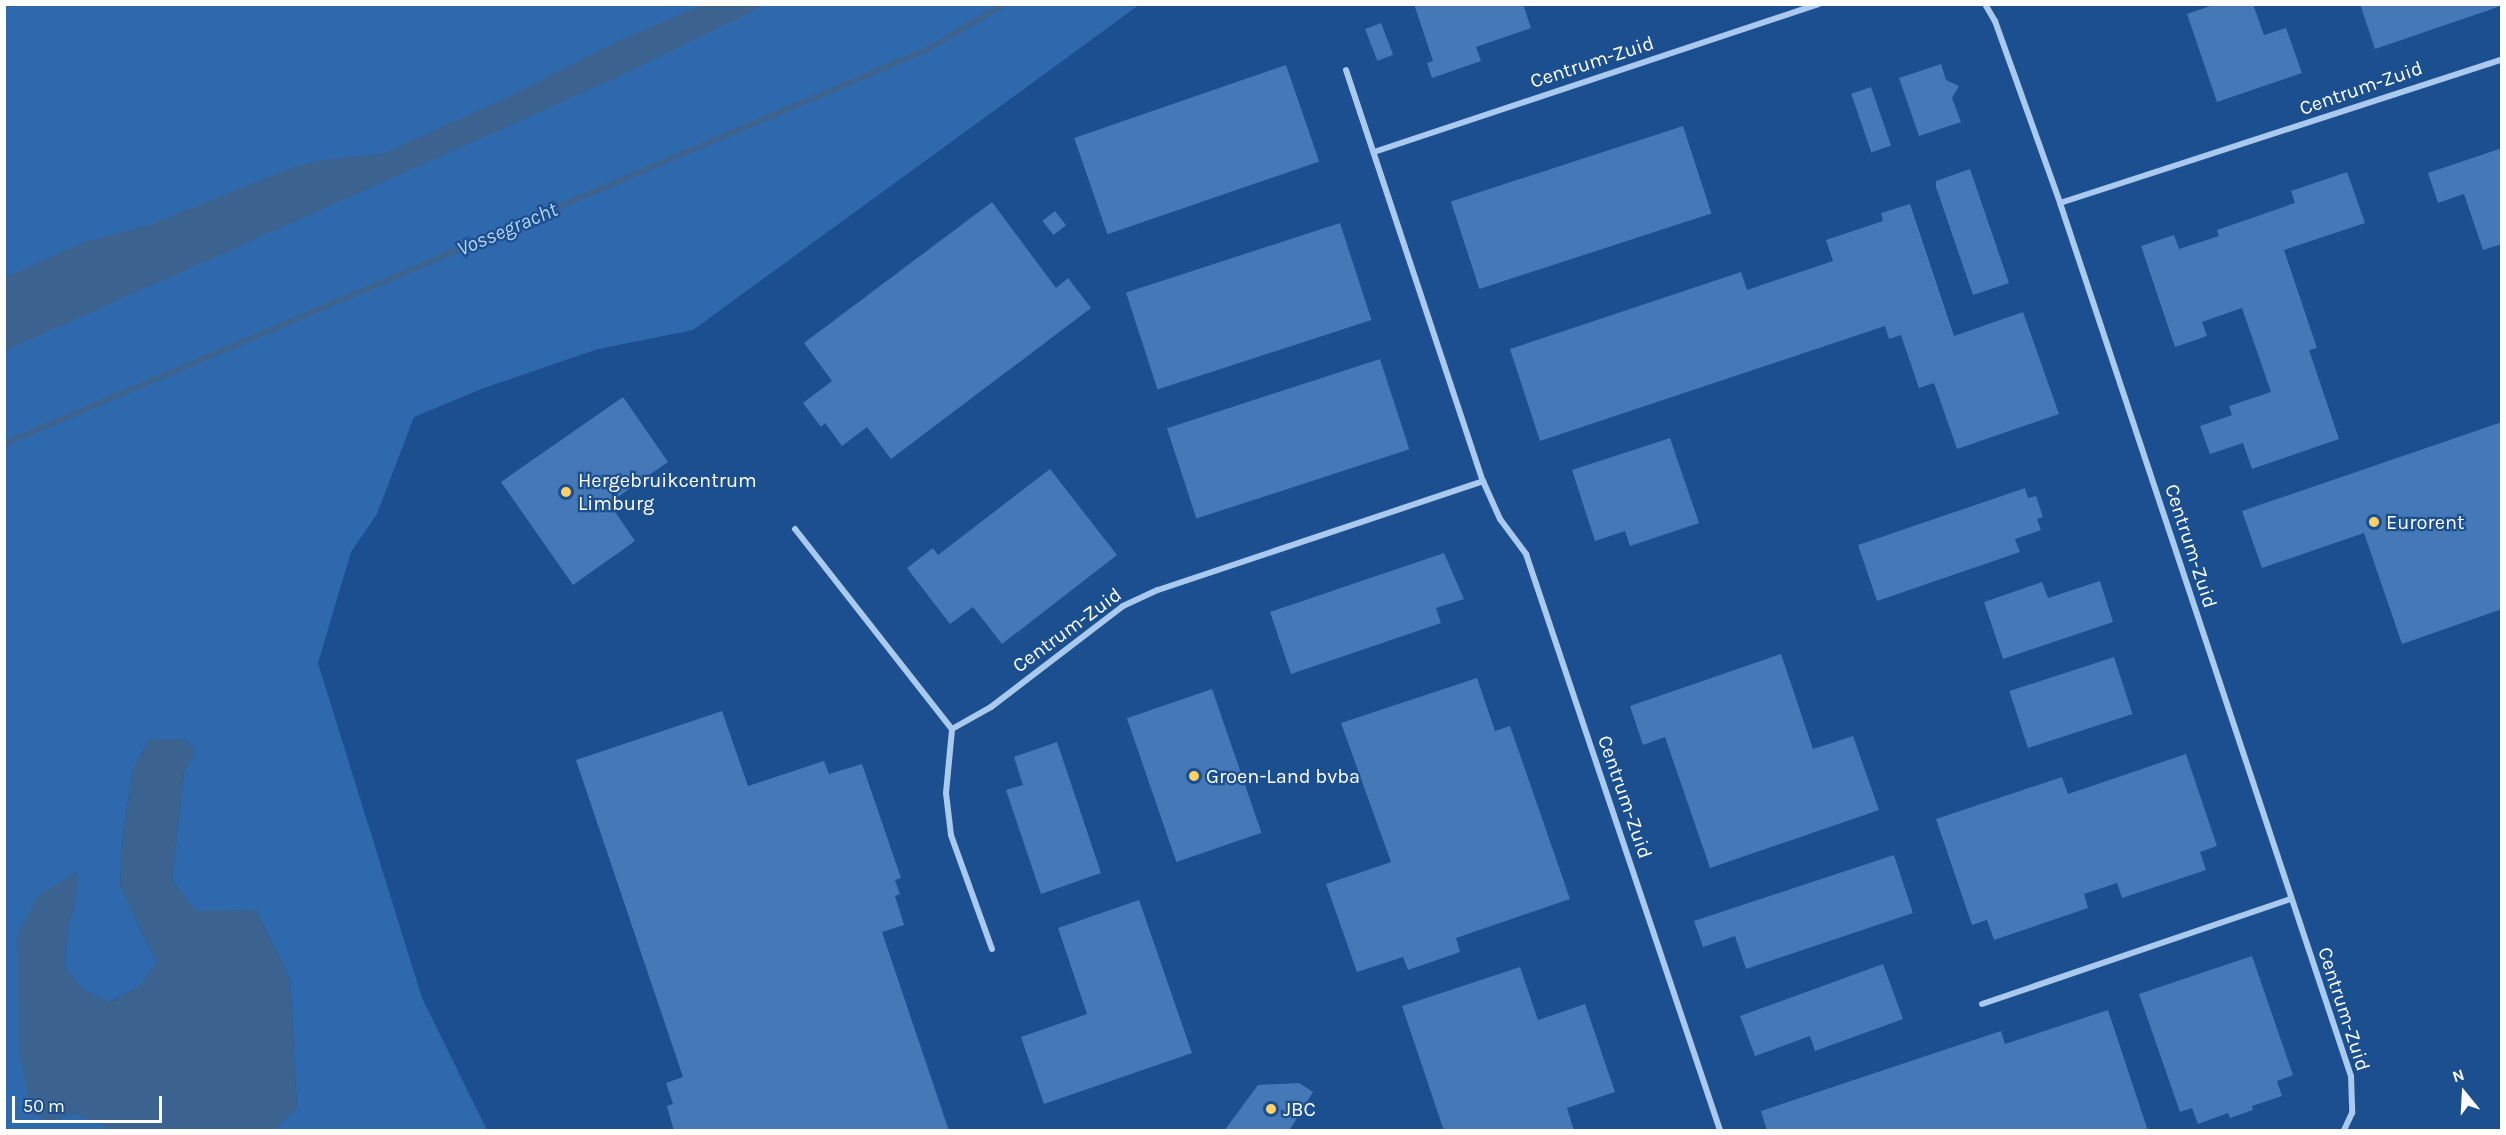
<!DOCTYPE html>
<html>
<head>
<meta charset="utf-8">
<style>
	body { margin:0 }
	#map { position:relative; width:2506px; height:1135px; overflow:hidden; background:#1b4f8f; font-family:Karla,sans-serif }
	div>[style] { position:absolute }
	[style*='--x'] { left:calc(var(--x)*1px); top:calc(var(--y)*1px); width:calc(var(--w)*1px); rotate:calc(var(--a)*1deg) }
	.green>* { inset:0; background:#2e69ad }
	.water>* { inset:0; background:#3c6290 }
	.stream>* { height:6px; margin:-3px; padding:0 3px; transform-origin:3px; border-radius:3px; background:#3c6290 }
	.building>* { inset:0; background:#4478b7; transform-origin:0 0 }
	.minor>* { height:6px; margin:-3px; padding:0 3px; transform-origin:3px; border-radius:3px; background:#a9c9ee }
	.dots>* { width:16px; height:16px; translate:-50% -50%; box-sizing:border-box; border:3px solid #1b4f8f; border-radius:50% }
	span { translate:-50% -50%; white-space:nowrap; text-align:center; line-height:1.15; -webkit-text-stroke:4.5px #1b4f8f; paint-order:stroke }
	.street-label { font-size:20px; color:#fff }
	.poi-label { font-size:20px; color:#fff }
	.left { translate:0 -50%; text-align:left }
	.water-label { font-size:21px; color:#b5d3f5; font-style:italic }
	.frame { position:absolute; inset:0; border:6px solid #fff; pointer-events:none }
	.north { position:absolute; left:2434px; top:1063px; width:60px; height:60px; -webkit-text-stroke:4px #1b4f8f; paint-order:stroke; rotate:342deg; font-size:16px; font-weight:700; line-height:24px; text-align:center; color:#fff }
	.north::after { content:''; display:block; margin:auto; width:21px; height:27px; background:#fff; clip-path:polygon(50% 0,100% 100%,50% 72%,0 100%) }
	.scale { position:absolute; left:12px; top:1096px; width:150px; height:27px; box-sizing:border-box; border:3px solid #fff; border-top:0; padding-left:8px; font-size:18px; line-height:21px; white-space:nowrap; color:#fff; -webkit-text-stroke:4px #1b4f8f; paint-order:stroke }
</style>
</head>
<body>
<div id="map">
	<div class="green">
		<i style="clip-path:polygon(5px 5px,1139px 5px,693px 330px,598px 349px,484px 388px,414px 417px,377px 514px,351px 552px,318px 663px,422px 998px,487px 1130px,273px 1130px,297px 1108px,290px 979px,256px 910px,196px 912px,172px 880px,184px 772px,195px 752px,186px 740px,150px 739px,133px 769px,123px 832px,120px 885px,157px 963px,139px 987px,109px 1002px,82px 989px,65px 968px,68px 926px,75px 903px,77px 872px,37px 897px,50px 1121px,75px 1113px,113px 1130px,5px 1130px)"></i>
	</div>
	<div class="water">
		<i style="clip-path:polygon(702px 5px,766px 5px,612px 80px,5px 351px,5px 277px,87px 241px,149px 225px,293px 167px,327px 159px,382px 154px,510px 96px,618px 41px)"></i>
		<i style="clip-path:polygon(150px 739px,186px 740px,195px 752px,184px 772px,172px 880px,196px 911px,256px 910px,290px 979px,297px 1109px,273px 1130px,113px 1130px,75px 1113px,50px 1121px,32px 1114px,19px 1052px,17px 935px,37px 897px,78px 871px,75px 903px,68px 926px,65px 968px,82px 989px,110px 1002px,139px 987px,157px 963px,120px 885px,123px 832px,133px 769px)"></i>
	</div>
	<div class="stream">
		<i style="--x:4;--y:444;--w:1005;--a:-23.15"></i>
		<i style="--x:928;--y:49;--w:89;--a:-30.3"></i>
	</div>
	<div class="building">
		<i style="clip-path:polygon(1414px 4px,1523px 4px,1531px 28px,1476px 47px,1481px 61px,1432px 78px,1427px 63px,1433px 61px)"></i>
		<i style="clip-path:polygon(2216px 4px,2253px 4px,2264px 35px,2286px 28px,2302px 73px,2217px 102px,2187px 14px)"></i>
		<i style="clip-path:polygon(2360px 4px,2498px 4px,2498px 7px,2375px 49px)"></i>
		<i style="left:1381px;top:23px;width:34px;height:17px;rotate:69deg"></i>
		<i style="clip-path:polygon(1941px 64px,1946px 80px,1959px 86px,1952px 98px,1961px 122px,1919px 136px,1899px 78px)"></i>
		<i style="left:1286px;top:65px;width:102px;height:224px;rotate:71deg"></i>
		<i style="left:1871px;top:87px;width:62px;height:21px;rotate:71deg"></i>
		<i style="left:1683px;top:126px;width:92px;height:244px;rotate:72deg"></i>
		<i style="clip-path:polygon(2502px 148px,2502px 244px,2483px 250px,2464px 194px,2438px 203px,2428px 173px)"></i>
		<i style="clip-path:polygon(1970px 169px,2009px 283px,1973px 295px,1936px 187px,1936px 181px)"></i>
		<i style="clip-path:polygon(2347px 172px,2365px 223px,2284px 250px,2317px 348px,2309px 350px,2339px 439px,2252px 469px,2243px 443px,2210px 454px,2200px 426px,2232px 415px,2229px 406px,2271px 392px,2242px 308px,2202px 322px,2207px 336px,2175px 347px,2141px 246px,2174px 235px,2179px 249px,2219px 236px,2217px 230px,2295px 203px,2291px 191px)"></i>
		<i style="clip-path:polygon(992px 202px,1056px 288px,1068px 278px,1091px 308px,891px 459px,867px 427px,842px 446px,825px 423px,821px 427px,803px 403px,832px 381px,804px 343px)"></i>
		<i style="clip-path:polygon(1910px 204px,1954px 336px,2023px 312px,2059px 414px,1957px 449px,1934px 383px,1919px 388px,1901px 335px,1889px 339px,1885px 326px,1540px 441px,1510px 349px,1741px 272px,1747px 290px,1833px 261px,1826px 240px,1883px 221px,1881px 213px)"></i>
		<i style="left:1055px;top:211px;width:18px;height:16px;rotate:52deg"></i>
		<i style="left:1340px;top:223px;width:102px;height:225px;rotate:72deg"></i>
		<i style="left:1380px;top:359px;width:95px;height:224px;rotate:72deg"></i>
		<i style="clip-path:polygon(623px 397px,668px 462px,609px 503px,635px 541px,573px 585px,501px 482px)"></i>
		<i style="clip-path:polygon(2502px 422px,2502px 609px,2402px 644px,2364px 533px,2262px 568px,2242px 511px)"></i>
		<i style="clip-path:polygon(1670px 438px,1699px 523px,1630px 546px,1625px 531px,1595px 541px,1572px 470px)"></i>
		<i style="clip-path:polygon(1050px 469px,1117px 555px,1002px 644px,973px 607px,950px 624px,907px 568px,933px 548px,938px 555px)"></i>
		<i style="clip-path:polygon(2025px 488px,2028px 498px,2036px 496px,2043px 517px,2037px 519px,2041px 530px,2015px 539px,2020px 552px,1877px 601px,1858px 545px)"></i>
		<i style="clip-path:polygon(1444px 553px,1464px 599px,1436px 608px,1441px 623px,1291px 674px,1270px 612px)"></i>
		<i style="clip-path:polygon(2100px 581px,2113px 622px,2003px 659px,1984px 602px,2042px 582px,2048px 598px)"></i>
		<i style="clip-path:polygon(1781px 654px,1813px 749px,1853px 736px,1879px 810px,1710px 868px,1665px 737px,1643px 745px,1630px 706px)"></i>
		<i style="left:2114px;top:657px;width:60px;height:110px;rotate:72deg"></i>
		<i style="clip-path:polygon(1477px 678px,1495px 731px,1510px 726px,1570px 899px,1456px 938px,1460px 952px,1408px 970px,1403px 957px,1357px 972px,1326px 884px,1391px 862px,1341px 723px)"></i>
		<i style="left:1212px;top:689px;width:152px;height:90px;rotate:71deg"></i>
		<i style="clip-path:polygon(722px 711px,748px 786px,824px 761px,829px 774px,862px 764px,901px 878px,895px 880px,900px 894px,895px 896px,904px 925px,882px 932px,949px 1131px,674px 1131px,667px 1106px,673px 1104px,666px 1083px,683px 1077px,576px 760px)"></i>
		<i style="clip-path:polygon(1057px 742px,1101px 873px,1041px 894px,1006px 790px,1023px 785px,1014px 757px)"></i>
		<i style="clip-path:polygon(2186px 754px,2217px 846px,2200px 852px,2206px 870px,2122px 898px,2117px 883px,2084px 894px,2088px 908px,1994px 940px,1987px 920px,1972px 925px,1936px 819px,2062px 777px,2068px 794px)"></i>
		<i style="clip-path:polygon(1894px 855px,1913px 913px,1746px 969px,1735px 936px,1703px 947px,1694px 921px)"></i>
		<i style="clip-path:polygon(1139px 900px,1192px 1053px,1044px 1104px,1021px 1037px,1087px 1014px,1058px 928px)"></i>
		<i style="clip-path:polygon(2252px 956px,2293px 1075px,2277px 1081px,2282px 1096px,2252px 1106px,2253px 1110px,2230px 1118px,2228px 1113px,2198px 1124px,2192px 1108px,2180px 1112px,2139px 994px)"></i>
		<i style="clip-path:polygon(1883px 964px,1903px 1019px,1815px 1051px,1810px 1036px,1755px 1056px,1740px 1016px)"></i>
		<i style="clip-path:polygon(1520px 967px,1538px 1020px,1585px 1004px,1615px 1092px,1567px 1108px,1574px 1131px,1444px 1131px,1402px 1006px)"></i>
		<i style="clip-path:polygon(2108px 1010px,2148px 1131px,1767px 1131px,1761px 1111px,2001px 1031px,2005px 1044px)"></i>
		<i style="clip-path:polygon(1299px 1083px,1313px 1092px,1289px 1131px,1224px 1131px,1258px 1085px)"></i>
	</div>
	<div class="minor">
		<i style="--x:1985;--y:4;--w:20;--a:60"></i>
		<i style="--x:1995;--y:21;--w:193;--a:70.3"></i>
		<i style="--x:2060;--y:203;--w:920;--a:71.57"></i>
		<i style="--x:2351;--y:1076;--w:37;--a:88"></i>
		<i style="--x:2352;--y:1113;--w:19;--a:115"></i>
		<i style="--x:1346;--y:70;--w:433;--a:71.6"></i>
		<i style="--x:1483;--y:481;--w:42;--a:65.9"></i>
		<i style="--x:1500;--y:519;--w:44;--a:53.4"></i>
		<i style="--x:1526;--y:554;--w:608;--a:71.39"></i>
		<i style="--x:1374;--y:152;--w:469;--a:-18.4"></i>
		<i style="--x:2060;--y:203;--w:465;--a:-18"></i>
		<i style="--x:795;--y:529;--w:254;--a:51.9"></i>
		<i style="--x:992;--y:949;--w:121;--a:-109.8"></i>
		<i style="--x:951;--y:835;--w:42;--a:-96.8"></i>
		<i style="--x:946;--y:793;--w:64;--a:-84.6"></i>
		<i style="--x:952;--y:729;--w:45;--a:-29.4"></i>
		<i style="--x:991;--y:707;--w:166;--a:-37.4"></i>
		<i style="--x:1123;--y:606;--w:38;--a:-25"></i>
		<i style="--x:1158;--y:590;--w:343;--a:-18.5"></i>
		<i style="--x:1982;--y:1004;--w:325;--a:-18.8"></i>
	</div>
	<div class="dots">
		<i style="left:566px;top:492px;background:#ffd166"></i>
		<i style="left:2374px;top:522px;background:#ffd166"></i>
		<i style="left:1194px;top:776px;background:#ffd166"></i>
		<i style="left:1271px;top:1109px;background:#ffd166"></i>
	</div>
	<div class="street-label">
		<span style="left:1592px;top:62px;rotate:-18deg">Centrum-Zuid</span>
		<span style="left:2361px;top:88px;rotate:-19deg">Centrum-Zuid</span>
		<span style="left:2191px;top:546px;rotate:72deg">Centrum-Zuid</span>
		<span style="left:1067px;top:630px;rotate:-36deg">Centrum-Zuid</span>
		<span style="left:1625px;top:797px;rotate:71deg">Centrum-Zuid</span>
		<span style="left:2344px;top:1009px;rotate:72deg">Centrum-Zuid</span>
	</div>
	<div class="poi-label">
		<span class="left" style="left:578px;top:492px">Hergebruikcentrum<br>Limburg</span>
		<span class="left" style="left:2386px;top:522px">Eurorent</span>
		<span class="left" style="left:1206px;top:776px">Groen-Land bvba</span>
		<span class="left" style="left:1283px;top:1109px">JBC</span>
	</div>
	<div class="water-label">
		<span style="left:507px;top:229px;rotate:-23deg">Vossegracht</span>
	</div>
	<div class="frame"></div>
	<div class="north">N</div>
	<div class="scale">50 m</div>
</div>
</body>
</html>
